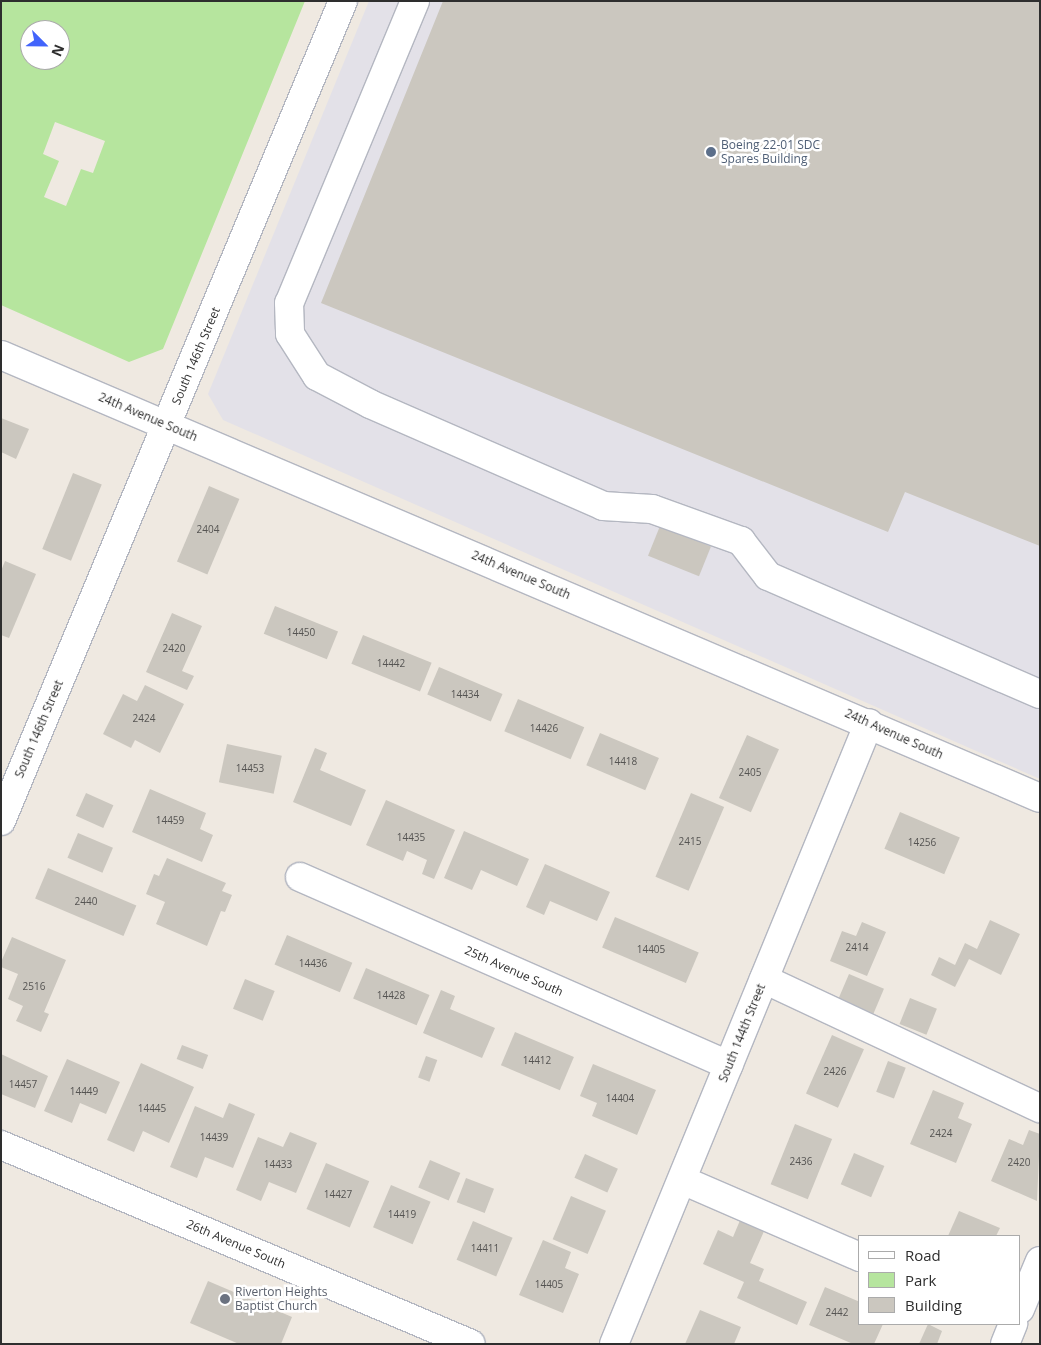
<!DOCTYPE html>
<html>
<head>
<meta charset="utf-8">
<style>
	body { margin:0 }
	#map { position:relative; width:1041px; height:1345px; overflow:hidden; background:#efe9e1; font-family:"Open Sans",sans-serif }
	div>[style] { position:absolute }
	[style*='--x'] { left:calc(var(--x)*1px); top:calc(var(--y)*1px); width:calc(var(--w)*1px); rotate:calc(var(--a)*1deg) }
	.industrial>* { inset:0; background:#e3e1e8 }
	.green>* { inset:0; background:#b6e59e }
	.building>* { inset:0; background:#cbc7bf; transform-origin:0 0 }
	.roads { filter:drop-shadow(1px 0 #b4b7c1) drop-shadow(-1px 0 #b4b7c1) drop-shadow(0 1px #b4b7c1) drop-shadow(0 -1px #b4b7c1) }
	.minor>* { height:28px; margin:-14px; padding:0 14px; transform-origin:14px; border-radius:14px; background:#fff }
	.dots>* { width:14px; height:14px; translate:-50% -50%; box-sizing:border-box; border:2px solid #fff; border-radius:50% }
	span { translate:-50% -50%; white-space:nowrap; text-align:center; line-height:1.15; -webkit-text-stroke:5px #fff; paint-order:stroke }
	.number-label { font-size:10px; color:#555452 }
	.number-label span { -webkit-text-stroke-width:0 }
	.service-label { font-size:12px; color:#4e5e75 }
	.left { translate:0 -50%; text-align:left }
	.street-label { font-size:12px; color:#2e2e2e }
	.worship-label { font-size:12px; color:#5b616d }
	.frame { position:absolute; inset:0; border:2px solid #2e2e2e; pointer-events:none }
	.legend { position:absolute; left:858px; top:1235px; width:162px; height:90px; box-sizing:border-box; background:#fff; border:1px solid #ababab; margin:0; padding:6px 9px; list-style:none; font-size:15px; color:#2e2e2e }
	.legend li { display:flex; align-items:center; gap:10px; height:25px }
	.legend b { width:25px; border:1px solid #ababab }
	.north { position:absolute; left:20px; top:20px; width:50px; height:50px; box-sizing:border-box; background:#fff; border:1px solid #ababab; border-radius:50%; rotate:113deg; font-size:14px; font-weight:700; line-height:20px; text-align:center; color:#2e2e2e }
	.north::after { content:''; display:block; margin:auto; width:18px; height:22px; background:#4264fb; clip-path:polygon(50% 0,100% 100%,50% 72%,0 100%) }
</style>
</head>
<body>
<div id="map">
	<div class="industrial">
		<i style="clip-path:polygon(369px 1px,1040px 1px,1040px 779px,223px 420px,208px 394px)"></i>
	</div>
	<div class="green">
		<i style="clip-path:polygon(evenodd,1px 1px,305px 1px,163px 349px,129px 362px,1px 305px,1px 1px,30px 30px,60px 30px,60px 60px,30px 60px,30px 30px,1px 1px,55px 122px,105px 141px,93px 173px,81px 169px,66px 206px,44px 197px,59px 161px,43px 154px,55px 122px)"></i>
	</div>
	<div class="building">
		<i style="clip-path:polygon(443px 1px,1040px 1px,1040px 546px,905px 492px,888px 532px,321px 303px)"></i>
		<i style="clip-path:polygon(1px 418px,29px 429px,16px 459px,1px 452px)"></i>
		<i style="left:73px;top:473px;width:31px;height:82px;rotate:22deg"></i>
		<i style="left:209px;top:486px;width:33px;height:82px;rotate:23deg"></i>
		<i style="left:660px;top:526px;width:55px;height:32px;rotate:22deg"></i>
		<i style="clip-path:polygon(5px 561px,36px 574px,9px 638px,1px 635px,1px 571px)"></i>
		<i style="left:275px;top:606px;width:68px;height:30px;rotate:22deg"></i>
		<i style="clip-path:polygon(172px 613px,202px 626px,182px 671px,194px 676px,187px 690px,146px 672px)"></i>
		<i style="left:363px;top:635px;width:74px;height:31px;rotate:22deg"></i>
		<i style="left:439px;top:667px;width:69px;height:30px;rotate:23deg"></i>
		<i style="clip-path:polygon(145px 685px,184px 704px,160px 753px,135px 740px,131px 748px,103px 734px,123px 694px,137px 701px)"></i>
		<i style="left:518px;top:699px;width:72px;height:35px;rotate:23deg"></i>
		<i style="left:600px;top:733px;width:64px;height:35px;rotate:23deg"></i>
		<i style="left:747px;top:735px;width:35px;height:69px;rotate:24deg"></i>
		<i style="left:227px;top:744px;width:56px;height:39px;rotate:12deg"></i>
		<i style="clip-path:polygon(315px 748px,327px 753px,320px 770px,366px 790px,351px 826px,293px 802px)"></i>
		<i style="clip-path:polygon(150px 789px,206px 813px,200px 829px,213px 835px,202px 862px,132px 832px)"></i>
		<i style="left:86px;top:793px;width:30px;height:25px;rotate:24deg"></i>
		<i style="left:691px;top:793px;width:36px;height:91px;rotate:23deg"></i>
		<i style="clip-path:polygon(386px 800px,455px 830px,434px 879px,422px 874px,427px 860px,407px 851px,403px 861px,366px 845px)"></i>
		<i style="left:900px;top:812px;width:65px;height:40px;rotate:23deg"></i>
		<i style="clip-path:polygon(464px 831px,529px 859px,517px 886px,481px 870px,472px 890px,444px 878px)"></i>
		<i style="left:78px;top:833px;width:38px;height:27px;rotate:23deg"></i>
		<i style="clip-path:polygon(167px 858px,226px 883px,222px 891px,232px 895px,225px 912px,221px 911px,207px 946px,156px 924px,165px 902px,146px 894px,154px 874px,159px 876px)"></i>
		<i style="clip-path:polygon(545px 864px,610px 892px,597px 921px,550px 901px,544px 915px,526px 907px)"></i>
		<i style="left:48px;top:868px;width:96px;height:33px;rotate:23deg"></i>
		<i style="left:615px;top:917px;width:91px;height:33px;rotate:23deg"></i>
		<i style="clip-path:polygon(990px 920px,1020px 934px,1001px 975px,969px 959px,955px 987px,931px 975px,939px 957px,955px 965px,965px 943px,977px 949px)"></i>
		<i style="clip-path:polygon(862px 922px,886px 932px,867px 976px,830px 961px,842px 931px,856px 936px)"></i>
		<i style="left:287px;top:935px;width:71px;height:32px;rotate:23deg"></i>
		<i style="clip-path:polygon(12px 937px,66px 960px,44px 1012px,49px 1014px,41px 1032px,16px 1021px,23px 1006px,8px 999px,18px 974px,1px 967px,1px 962px)"></i>
		<i style="left:366px;top:968px;width:69px;height:33px;rotate:23deg"></i>
		<i style="left:849px;top:974px;width:38px;height:27px;rotate:23deg"></i>
		<i style="left:245px;top:979px;width:32px;height:32px;rotate:22deg"></i>
		<i style="clip-path:polygon(441px 990px,455px 996px,450px 1009px,495px 1028px,482px 1058px,423px 1033px)"></i>
		<i style="left:910px;top:998px;width:29px;height:28px;rotate:22deg"></i>
		<i style="left:515px;top:1032px;width:64px;height:36px;rotate:23deg"></i>
		<i style="left:832px;top:1035px;width:35px;height:64px;rotate:24deg"></i>
		<i style="left:182px;top:1045px;width:28px;height:15px;rotate:21deg"></i>
		<i style="clip-path:polygon(1px 1054px,48px 1076px,35px 1108px,1px 1094px)"></i>
		<i style="left:426px;top:1056px;width:12px;height:23px;rotate:20deg"></i>
		<i style="clip-path:polygon(67px 1059px,120px 1082px,106px 1114px,80px 1103px,72px 1123px,44px 1111px)"></i>
		<i style="left:888px;top:1061px;width:19px;height:33px;rotate:21deg"></i>
		<i style="clip-path:polygon(141px 1063px,194px 1087px,169px 1143px,143px 1131px,134px 1152px,107px 1140px)"></i>
		<i style="clip-path:polygon(593px 1064px,656px 1090px,637px 1135px,592px 1116px,597px 1103px,580px 1096px)"></i>
		<i style="clip-path:polygon(933px 1090px,964px 1103px,958px 1118px,972px 1124px,956px 1163px,910px 1144px)"></i>
		<i style="clip-path:polygon(229px 1103px,255px 1114px,233px 1168px,205px 1157px,197px 1178px,170px 1167px,195px 1106px,223px 1118px)"></i>
		<i style="left:795px;top:1124px;width:40px;height:65px;rotate:22deg"></i>
		<i style="clip-path:polygon(1029px 1130px,1040px 1134px,1037px 1201px,991px 1181px,1009px 1139px,1023px 1145px)"></i>
		<i style="clip-path:polygon(290px 1132px,317px 1143px,296px 1193px,269px 1182px,261px 1201px,236px 1190px,258px 1137px,283px 1147px)"></i>
		<i style="left:854px;top:1153px;width:33px;height:34px;rotate:23deg"></i>
		<i style="left:585px;top:1154px;width:36px;height:26px;rotate:24deg"></i>
		<i style="left:430px;top:1160px;width:33px;height:30px;rotate:23deg"></i>
		<i style="left:326px;top:1163px;width:47px;height:50px;rotate:23deg"></i>
		<i style="left:466px;top:1178px;width:30px;height:26px;rotate:21deg"></i>
		<i style="left:391px;top:1185px;width:43px;height:46px;rotate:23deg"></i>
		<i style="left:571px;top:1196px;width:38px;height:47px;rotate:23deg"></i>
		<i style="clip-path:polygon(959px 1211px,1000px 1228px,996px 1236px,948px 1236px)"></i>
		<i style="clip-path:polygon(741px 1218px,765px 1229px,750px 1263px,764px 1269px,759px 1281px,807px 1302px,797px 1325px,737px 1298px,744px 1282px,703px 1264px,718px 1230px,733px 1237px)"></i>
		<i style="left:473px;top:1221px;width:43px;height:42px;rotate:23deg"></i>
		<i style="clip-path:polygon(543px 1240px,571px 1252px,565px 1268px,579px 1274px,563px 1313px,519px 1295px)"></i>
		<i style="clip-path:polygon(208px 1281px,292px 1317px,281px 1344px,239px 1344px,190px 1323px)"></i>
		<i style="clip-path:polygon(825px 1287px,860px 1302px,860px 1324px,883px 1324px,874px 1344px,853px 1344px,809px 1325px)"></i>
		<i style="clip-path:polygon(700px 1310px,741px 1327px,734px 1344px,685px 1344px)"></i>
		<i style="clip-path:polygon(928px 1324px,942px 1331px,937px 1344px,919px 1344px)"></i>
	</div>
	<div class="roads">
		<div class="minor">
			<i style="--x:415;--y:1;--w:327;--a:112.6"></i>
			<i style="--x:289;--y:303;--w:31;--a:88"></i>
			<i style="--x:290;--y:334;--w:50;--a:57.3"></i>
			<i style="--x:317;--y:376;--w:60;--a:27.8"></i>
			<i style="--x:370;--y:404;--w:254;--a:23.6"></i>
			<i style="--x:603;--y:506;--w:49;--a:3.5"></i>
			<i style="--x:652;--y:509;--w:95;--a:19.8"></i>
			<i style="--x:741;--y:541;--w:44;--a:52.4"></i>
			<i style="--x:768;--y:576;--w:296;--a:23.5"></i>
			<i style="--x:1;--y:355;--w:1129;--a:23.09"></i>
			<i style="--x:1;--y:821;--w:888;--a:-67.36"></i>
			<i style="--x:300;--y:877;--w:468;--a:23.7"></i>
			<i style="--x:764;--y:979;--w:305;--a:25.1"></i>
			<i style="--x:1;--y:1145;--w:510;--a:22.95"></i>
			<i style="--x:682;--y:1180;--w:194;--a:23.4"></i>
			<i style="--x:1020;--y:1309;--w:52;--a:-67.4"></i>
			<i style="--x:614;--y:1344;--w:671;--a:-67.68"></i>
			<i style="--x:1005;--y:1344;--w:22;--a:-68"></i>
		</div>
	</div>
	<div class="dots">
		<i style="left:711px;top:152px;background:#5c6f8a"></i>
		<i style="left:225px;top:1299px;background:#6b7280"></i>
	</div>
	<div class="number-label">
		<span style="left:208px;top:530px">2404</span>
		<span style="left:301px;top:633px">14450</span>
		<span style="left:174px;top:649px">2420</span>
		<span style="left:391px;top:664px">14442</span>
		<span style="left:465px;top:695px">14434</span>
		<span style="left:144px;top:719px">2424</span>
		<span style="left:544px;top:729px">14426</span>
		<span style="left:623px;top:762px">14418</span>
		<span style="left:250px;top:769px">14453</span>
		<span style="left:750px;top:773px">2405</span>
		<span style="left:170px;top:821px">14459</span>
		<span style="left:411px;top:838px">14435</span>
		<span style="left:690px;top:842px">2415</span>
		<span style="left:922px;top:843px">14256</span>
		<span style="left:86px;top:902px">2440</span>
		<span style="left:857px;top:948px">2414</span>
		<span style="left:651px;top:950px">14405</span>
		<span style="left:313px;top:964px">14436</span>
		<span style="left:34px;top:987px">2516</span>
		<span style="left:391px;top:996px">14428</span>
		<span style="left:537px;top:1061px">14412</span>
		<span style="left:835px;top:1072px">2426</span>
		<span style="left:23px;top:1085px">14457</span>
		<span style="left:84px;top:1092px">14449</span>
		<span style="left:620px;top:1099px">14404</span>
		<span style="left:152px;top:1109px">14445</span>
		<span style="left:941px;top:1134px">2424</span>
		<span style="left:214px;top:1138px">14439</span>
		<span style="left:801px;top:1162px">2436</span>
		<span style="left:1019px;top:1163px">2420</span>
		<span style="left:278px;top:1165px">14433</span>
		<span style="left:338px;top:1195px">14427</span>
		<span style="left:402px;top:1215px">14419</span>
		<span style="left:485px;top:1249px">14411</span>
		<span style="left:549px;top:1285px">14405</span>
		<span style="left:837px;top:1313px">2442</span>
	</div>
	<div class="service-label">
		<span class="left" style="left:721px;top:152px">Boeing 22-01 SDC<br>Spares Building</span>
	</div>
	<div class="street-label">
		<span style="left:196px;top:356px;rotate:-67deg">South 146th Street</span>
		<span style="left:148px;top:417px;rotate:23deg">24th Avenue South</span>
		<span style="left:521px;top:575px;rotate:23deg">24th Avenue South</span>
		<span style="left:39px;top:729px;rotate:-67deg">South 146th Street</span>
		<span style="left:894px;top:734px;rotate:24deg">24th Avenue South</span>
		<span style="left:514px;top:971px;rotate:24deg">25th Avenue South</span>
		<span style="left:742px;top:1033px;rotate:-68deg">South 144th Street</span>
		<span style="left:236px;top:1244px;rotate:23deg">26th Avenue South</span>
	</div>
	<div class="worship-label">
		<span class="left" style="left:235px;top:1299px">Riverton Heights<br>Baptist Church</span>
	</div>
	<div class="frame"></div>
	<ul class="legend">
	<li><b style="height:6px;background:#fff"></b>Road</li>
	<li><b style="height:14px;background:#b6e59e"></b>Park</li>
	<li><b style="height:14px;background:#cbc7bf"></b>Building</li>
	</ul>
	<div class="north">N</div>
</div>
</body>
</html>
